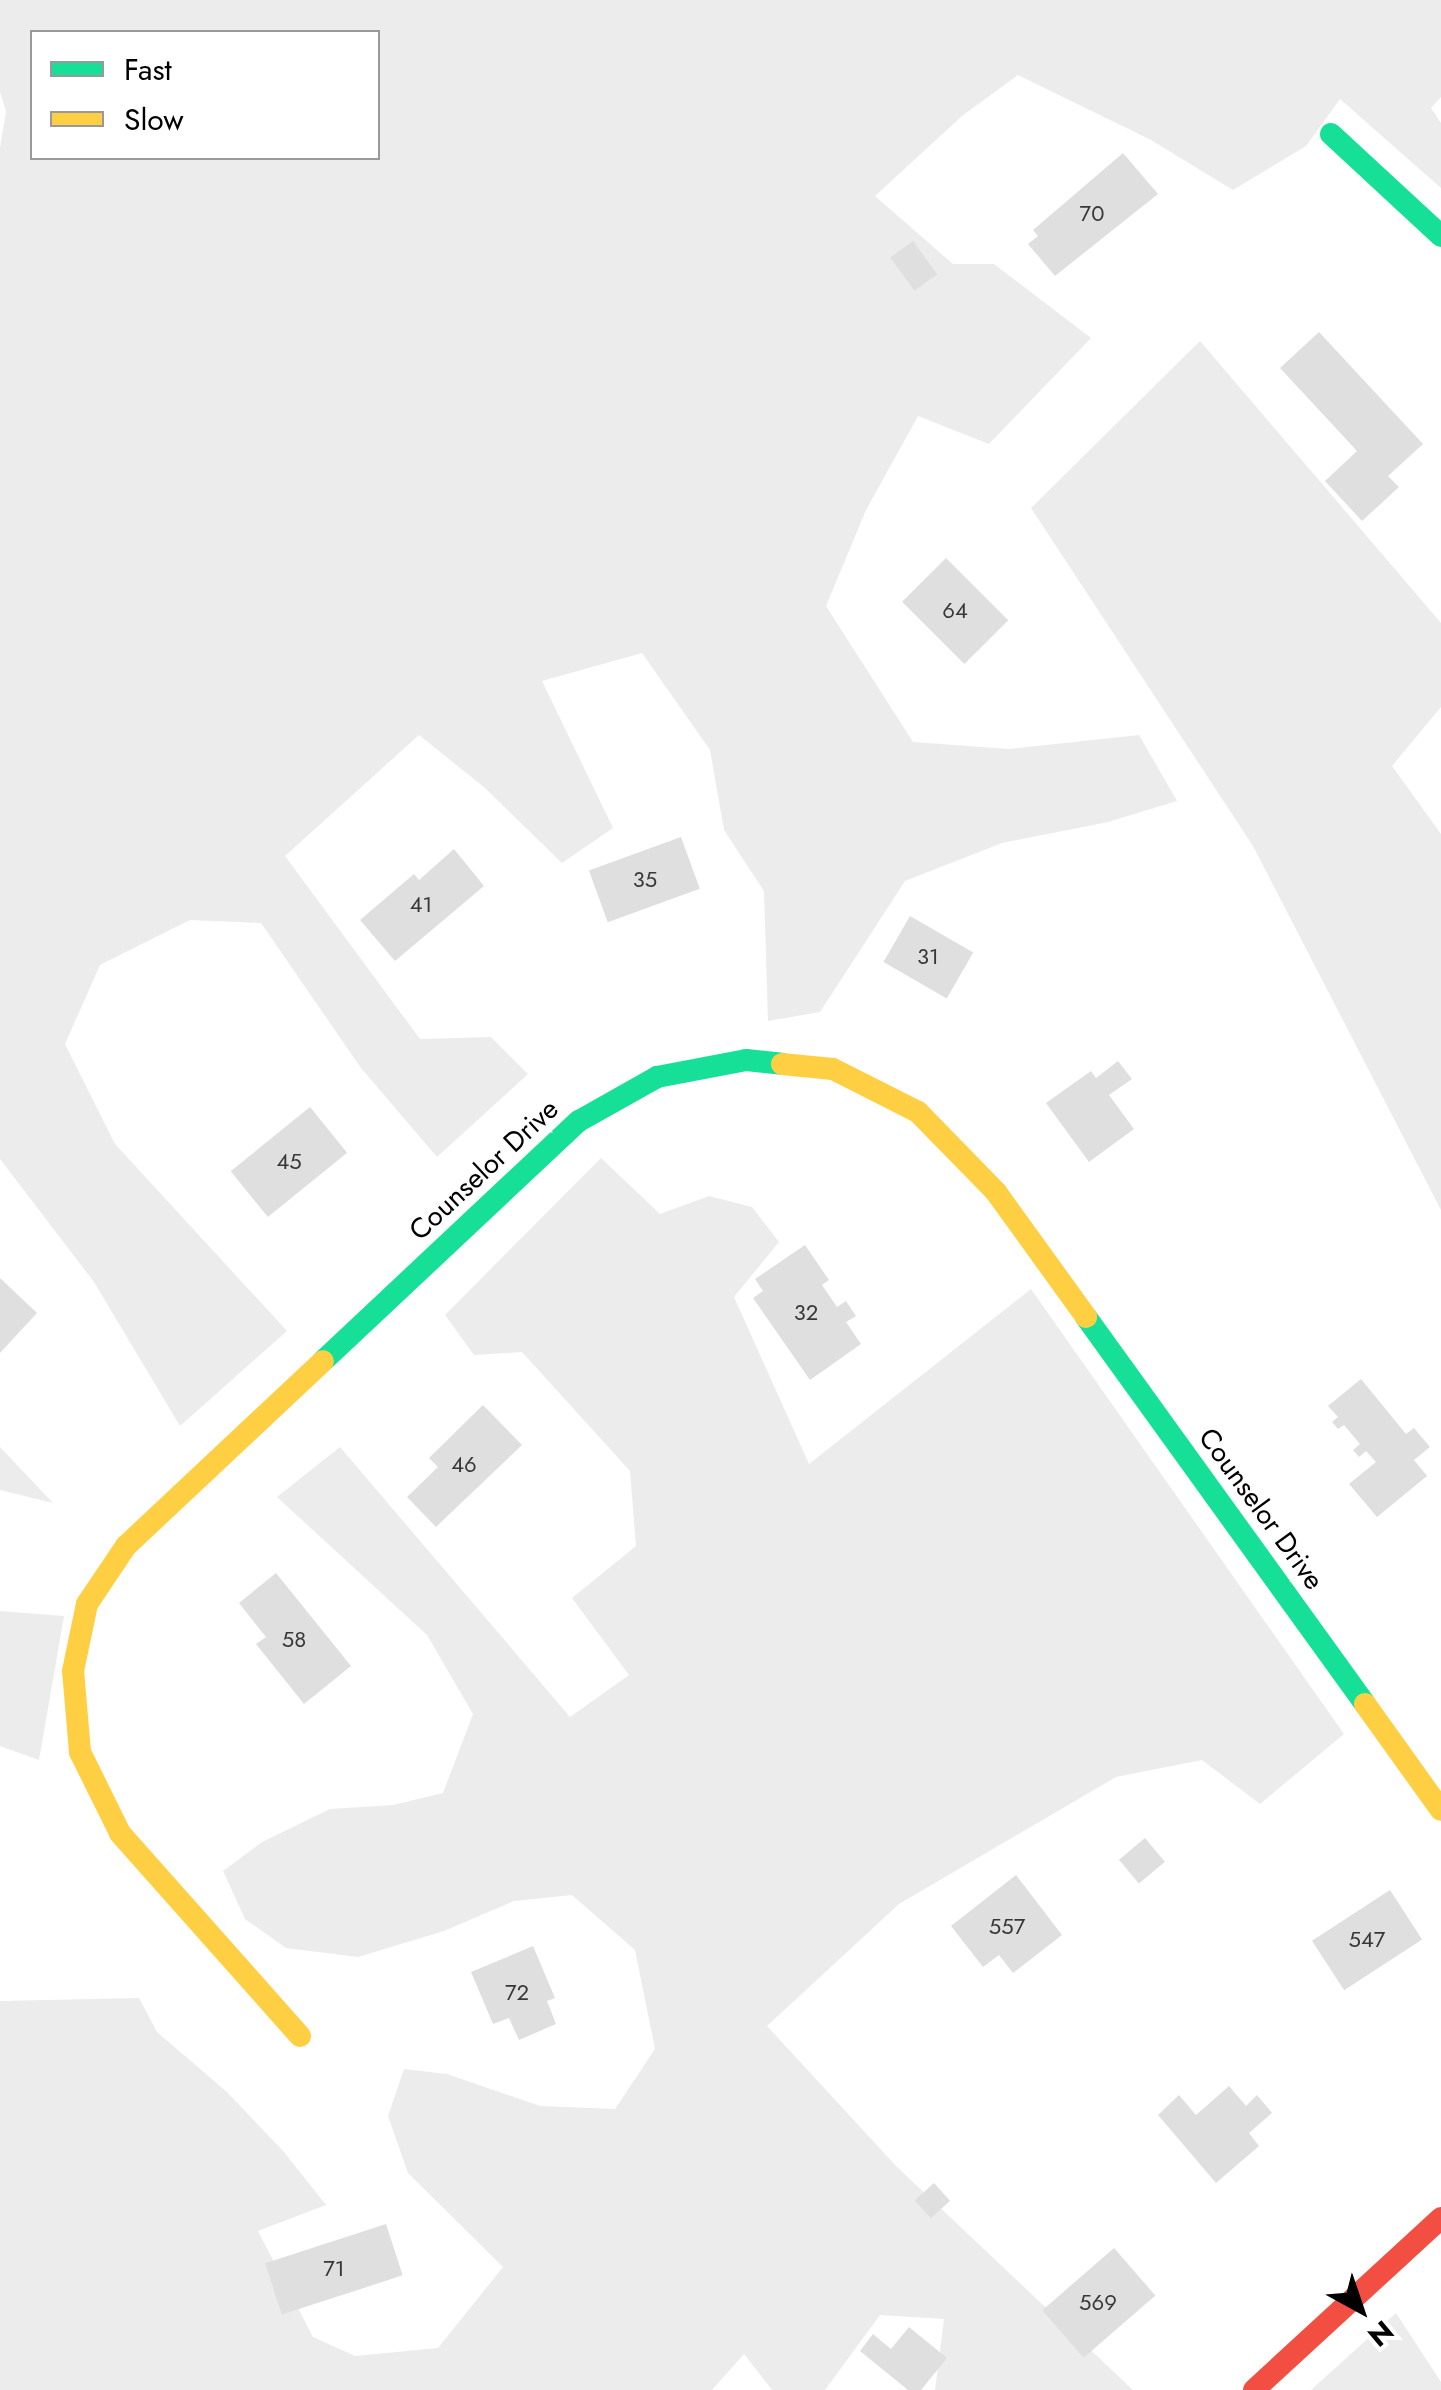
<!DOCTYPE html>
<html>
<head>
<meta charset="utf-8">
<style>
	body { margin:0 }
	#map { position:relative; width:1441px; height:2390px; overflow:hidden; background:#fff; font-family:Jost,sans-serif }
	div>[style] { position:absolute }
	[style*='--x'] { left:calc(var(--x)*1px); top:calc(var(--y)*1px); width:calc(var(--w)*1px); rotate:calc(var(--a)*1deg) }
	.green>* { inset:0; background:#ececec }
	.building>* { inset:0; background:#dfdfdf; transform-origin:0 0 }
	.fast>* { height:22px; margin:-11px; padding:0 11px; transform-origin:11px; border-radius:11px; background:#16e098 }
	.slow>* { height:22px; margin:-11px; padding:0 11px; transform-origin:11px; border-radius:11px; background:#ffcf43 }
	.jam>* { height:22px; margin:-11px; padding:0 11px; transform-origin:11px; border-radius:11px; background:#f24e42 }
	span { translate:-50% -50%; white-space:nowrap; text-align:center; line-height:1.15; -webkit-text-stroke:8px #fff; paint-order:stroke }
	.number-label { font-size:22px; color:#383838 }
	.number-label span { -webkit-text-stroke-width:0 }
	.street-label { font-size:28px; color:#000 }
	.legend { position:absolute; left:30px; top:30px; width:350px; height:130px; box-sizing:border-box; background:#fff; border:2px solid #999; margin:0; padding:12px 18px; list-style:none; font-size:30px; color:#000 }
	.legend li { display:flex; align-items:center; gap:20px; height:50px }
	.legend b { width:50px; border:2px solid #999 }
	.north { position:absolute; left:1311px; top:2260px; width:100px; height:100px; -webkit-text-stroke:8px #fff; paint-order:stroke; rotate:140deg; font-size:28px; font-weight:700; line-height:40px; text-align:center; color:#000 }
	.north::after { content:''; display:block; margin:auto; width:35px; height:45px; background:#000; clip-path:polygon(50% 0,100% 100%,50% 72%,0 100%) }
</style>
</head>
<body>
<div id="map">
	<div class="green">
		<i style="clip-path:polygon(evenodd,0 0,1441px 0,1441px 97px,1431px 108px,1441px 123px,1441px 188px,1340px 99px,1306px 146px,1233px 190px,1151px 140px,1018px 75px,962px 116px,875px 196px,953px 264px,994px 264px,1091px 338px,989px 444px,918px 416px,866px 510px,826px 606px,913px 742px,1009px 749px,1139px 735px,1177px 801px,1108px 822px,1002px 843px,905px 881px,820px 1012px,768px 1021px,764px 891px,724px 830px,710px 750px,642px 653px,542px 681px,613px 828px,562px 863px,485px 788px,419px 735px,285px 856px,420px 1039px,491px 1037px,528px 1074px,437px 1157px,361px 1068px,261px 923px,190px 920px,100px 965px,65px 1044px,115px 1144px,287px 1331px,180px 1426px,94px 1282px,0 1159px,0 148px,6px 111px,0 92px,0 0,32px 32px,378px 32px,378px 158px,32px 158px,32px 32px)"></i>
		<i style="clip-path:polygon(1200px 341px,1441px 623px,1441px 707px,1392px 766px,1441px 834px,1441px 1210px,1253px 846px,1031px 508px)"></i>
		<i style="clip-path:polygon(601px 1158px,660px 1214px,709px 1196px,752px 1207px,779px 1242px,734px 1297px,809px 1464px,1031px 1289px,1344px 1734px,1260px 1804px,1202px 1760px,1116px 1777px,899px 1904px,767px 2026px,897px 2167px,1133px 2390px,935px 2390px,944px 2319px,880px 2315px,825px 2390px,772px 2390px,744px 2354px,712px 2390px,0 2390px,0 2001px,139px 1998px,157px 2032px,227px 2092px,284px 2152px,326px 2205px,258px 2231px,313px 2337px,355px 2356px,438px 2348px,503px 2267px,408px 2173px,388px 2116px,404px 2069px,447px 2074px,540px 2106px,615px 2109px,655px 2049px,635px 1950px,572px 1895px,514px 1901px,444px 1931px,358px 1957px,286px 1948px,245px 1919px,223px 1871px,262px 1842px,330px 1809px,393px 1805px,443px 1793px,473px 1714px,427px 1635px,277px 1497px,340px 1447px,570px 1717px,629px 1675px,572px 1598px,636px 1546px,630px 1471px,522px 1352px,474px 1355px,445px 1315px)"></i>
		<i style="clip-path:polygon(0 1447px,53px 1503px,0 1490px)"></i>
		<i style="clip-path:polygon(0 1611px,64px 1616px,39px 1760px,0 1746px)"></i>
		<i style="clip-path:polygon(1396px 2313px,1441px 2382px,1441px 2390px,1311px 2390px)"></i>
	</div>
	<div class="building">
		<i style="clip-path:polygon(1123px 153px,1158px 194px,1055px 276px,1028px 244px,1038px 236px,1033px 230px)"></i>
		<i style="left:913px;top:241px;width:41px;height:28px;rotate:54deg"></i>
		<i style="clip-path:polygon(1319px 332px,1423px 444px,1388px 476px,1399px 487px,1362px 521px,1325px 481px,1357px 451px,1280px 368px)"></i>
		<i style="left:946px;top:558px;width:88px;height:62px;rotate:45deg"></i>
		<i style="left:681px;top:837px;width:55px;height:98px;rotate:70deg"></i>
		<i style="clip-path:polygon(454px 849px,484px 886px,395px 961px,360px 920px,414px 874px,419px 880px)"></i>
		<i style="left:910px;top:916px;width:73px;height:53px;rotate:30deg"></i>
		<i style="clip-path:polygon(1118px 1061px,1132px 1079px,1109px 1095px,1134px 1129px,1089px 1162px,1046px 1103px,1091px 1071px,1096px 1078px)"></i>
		<i style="left:310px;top:1107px;width:59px;height:102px;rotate:51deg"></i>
		<i style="clip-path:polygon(805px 1245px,829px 1280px,822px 1285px,837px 1307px,846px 1301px,856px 1316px,846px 1322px,861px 1344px,810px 1380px,753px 1298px,763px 1291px,755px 1279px)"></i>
		<i style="clip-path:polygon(0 1278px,37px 1313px,0 1353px)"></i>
		<i style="clip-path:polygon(1361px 1379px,1406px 1434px,1414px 1428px,1430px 1447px,1414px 1460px,1427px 1476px,1377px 1517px,1349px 1484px,1376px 1462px,1366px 1451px,1359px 1457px,1353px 1450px,1360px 1444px,1344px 1425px,1338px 1429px,1332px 1422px,1338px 1417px,1328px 1406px)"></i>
		<i style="clip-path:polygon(483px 1405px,522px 1445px,436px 1527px,407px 1497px,438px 1467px,429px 1458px)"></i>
		<i style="clip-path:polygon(276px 1573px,351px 1666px,304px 1704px,256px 1644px,266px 1637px,239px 1603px)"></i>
		<i style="left:1145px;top:1838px;width:31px;height:34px;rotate:50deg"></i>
		<i style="clip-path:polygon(1016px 1875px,1062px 1935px,1013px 1973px,999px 1955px,983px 1967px,951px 1926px)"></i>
		<i style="left:1390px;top:1890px;width:59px;height:93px;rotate:57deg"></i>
		<i style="clip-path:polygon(533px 1946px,555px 1998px,547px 2001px,556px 2024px,519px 2040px,509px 2018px,493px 2024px,471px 1972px)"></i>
		<i style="clip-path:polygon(1229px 2086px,1246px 2106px,1257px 2095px,1272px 2113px,1249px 2133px,1259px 2146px,1216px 2183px,1158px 2115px,1179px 2095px,1196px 2115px)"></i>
		<i style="left:934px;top:2183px;width:24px;height:26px;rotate:48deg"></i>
		<i style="left:386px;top:2224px;width:54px;height:127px;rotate:72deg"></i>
		<i style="left:1114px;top:2248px;width:63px;height:95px;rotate:49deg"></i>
		<i style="clip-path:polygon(909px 2327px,947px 2358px,921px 2390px,908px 2390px,860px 2351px,873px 2334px,891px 2349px)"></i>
	</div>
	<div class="fast">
		<i style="--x:1331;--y:134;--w:150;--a:42.8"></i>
		<i style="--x:1086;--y:1317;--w:477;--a:54.2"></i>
		<i style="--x:323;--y:1361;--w:351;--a:-43.2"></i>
		<i style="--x:579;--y:1121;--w:90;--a:-29.4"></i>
		<i style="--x:657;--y:1077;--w:91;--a:-10.8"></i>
		<i style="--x:746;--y:1060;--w:36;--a:6"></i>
	</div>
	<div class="slow">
		<i style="--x:782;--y:1064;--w:51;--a:5.6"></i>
		<i style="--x:833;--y:1069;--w:95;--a:26.8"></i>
		<i style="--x:918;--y:1112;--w:112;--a:45.7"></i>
		<i style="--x:996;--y:1192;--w:154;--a:54.2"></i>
		<i style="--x:1365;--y:1704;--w:130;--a:54.4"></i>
		<i style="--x:300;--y:2036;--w:271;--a:-131.6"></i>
		<i style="--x:120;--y:1833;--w:90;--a:-116.3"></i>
		<i style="--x:80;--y:1752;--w:81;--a:-94.9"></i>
		<i style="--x:73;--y:1671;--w:68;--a:-78.2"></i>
		<i style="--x:87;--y:1604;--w:70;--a:-56.1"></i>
		<i style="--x:126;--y:1546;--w:270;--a:-43.2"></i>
	</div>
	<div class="jam">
		<i style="--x:1254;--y:2390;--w:254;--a:-42.6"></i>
	</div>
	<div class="number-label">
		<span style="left:1092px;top:214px">70</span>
		<span style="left:955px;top:611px">64</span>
		<span style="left:645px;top:880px">35</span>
		<span style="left:421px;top:905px">41</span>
		<span style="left:928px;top:957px">31</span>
		<span style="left:289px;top:1162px">45</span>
		<span style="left:806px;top:1313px">32</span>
		<span style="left:464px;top:1465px">46</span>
		<span style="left:294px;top:1640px">58</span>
		<span style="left:1007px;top:1927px">557</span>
		<span style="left:1367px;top:1940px">547</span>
		<span style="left:517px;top:1993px">72</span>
		<span style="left:334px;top:2269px">71</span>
		<span style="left:1098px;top:2303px">569</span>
	</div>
	<div class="street-label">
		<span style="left:484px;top:1170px;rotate:-43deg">Counselor Drive</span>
		<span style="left:1261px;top:1509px;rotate:54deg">Counselor Drive</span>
	</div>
	<ul class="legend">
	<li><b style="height:12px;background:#16e098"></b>Fast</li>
	<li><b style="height:12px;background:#ffcf43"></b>Slow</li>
	</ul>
	<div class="north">N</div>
</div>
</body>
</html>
